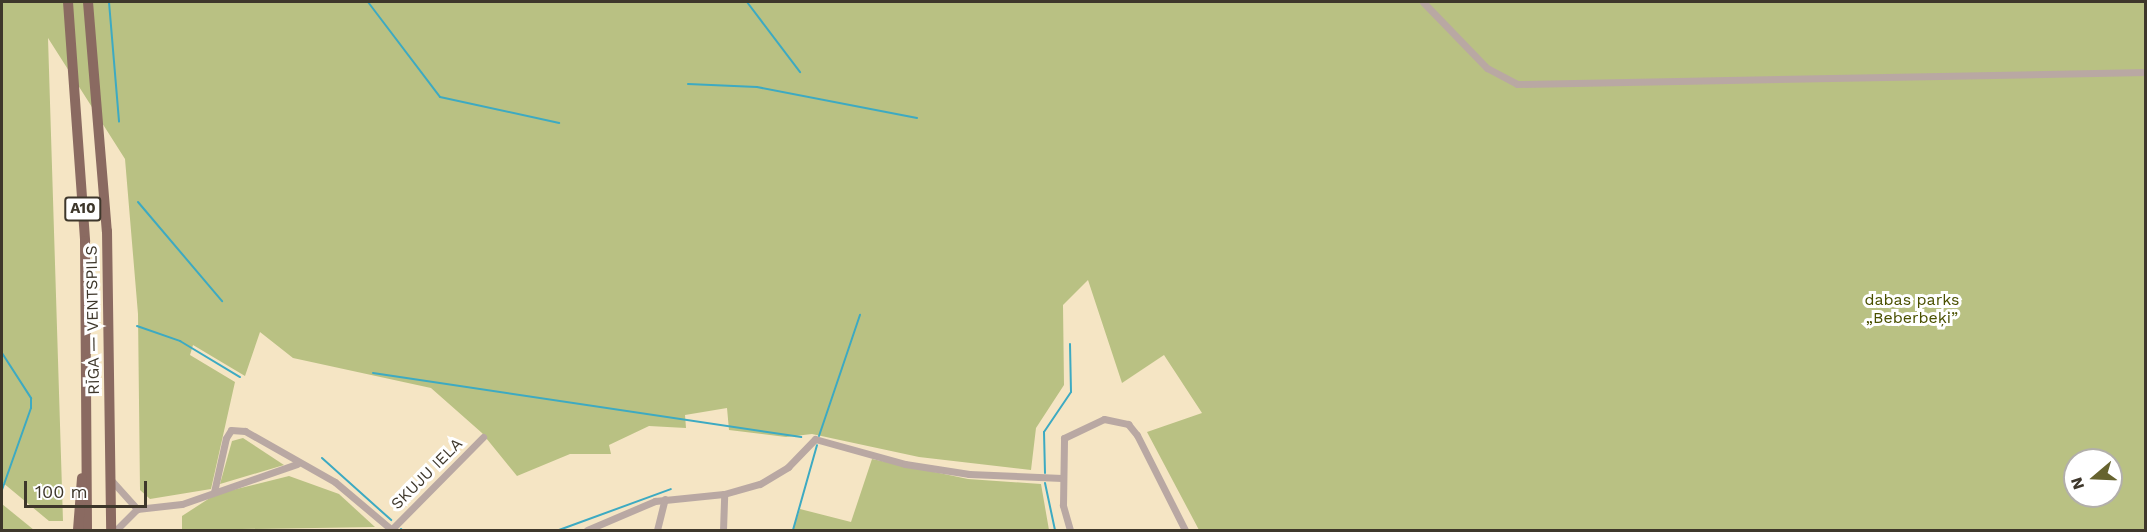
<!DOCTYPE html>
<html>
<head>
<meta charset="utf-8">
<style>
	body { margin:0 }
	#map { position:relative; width:2147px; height:532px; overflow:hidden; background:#f5e5c4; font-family:"Work Sans",sans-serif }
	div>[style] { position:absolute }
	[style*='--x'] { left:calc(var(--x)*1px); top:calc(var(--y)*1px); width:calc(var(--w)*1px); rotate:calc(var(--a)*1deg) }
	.green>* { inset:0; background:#b9c183 }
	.stream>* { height:2px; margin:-1px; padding:0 1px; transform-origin:1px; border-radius:1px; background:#3daac2 }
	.minor>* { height:7px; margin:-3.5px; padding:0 3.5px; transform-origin:3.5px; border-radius:3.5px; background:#b9a8a3 }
	.trunk>* { height:10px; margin:-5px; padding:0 5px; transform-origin:5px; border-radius:5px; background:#8a6a61 }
	span { translate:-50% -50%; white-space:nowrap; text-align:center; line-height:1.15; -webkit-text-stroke:6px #fff; paint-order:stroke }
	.shield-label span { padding:2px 4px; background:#fff; border:2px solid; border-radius:4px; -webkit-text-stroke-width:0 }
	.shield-label { font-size:15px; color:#3e372b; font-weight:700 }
	.park-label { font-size:16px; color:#4a5000 }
	.street-label { font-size:16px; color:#3e372b }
	.frame { position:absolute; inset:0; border:3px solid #3e372b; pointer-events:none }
	.north { position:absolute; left:2063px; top:448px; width:60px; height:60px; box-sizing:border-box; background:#fff; border:2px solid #b2afaa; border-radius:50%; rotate:251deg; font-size:16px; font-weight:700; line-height:24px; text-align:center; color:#3e372b }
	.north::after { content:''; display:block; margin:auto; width:21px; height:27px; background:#66632f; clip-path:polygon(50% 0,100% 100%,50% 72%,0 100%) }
	.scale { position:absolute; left:24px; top:481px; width:123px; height:27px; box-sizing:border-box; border:3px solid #3e372b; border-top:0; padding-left:8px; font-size:18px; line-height:21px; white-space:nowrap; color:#3e372b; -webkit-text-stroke:4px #fff; paint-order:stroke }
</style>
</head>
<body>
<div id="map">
	<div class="green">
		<i style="clip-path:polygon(evenodd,2px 2px,2145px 2px,2145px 530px,1199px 530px,1147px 432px,1202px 413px,1164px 355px,1122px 383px,1088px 280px,1063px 305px,1064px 385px,1036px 428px,1031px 470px,919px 457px,812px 434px,786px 437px,729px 430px,727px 408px,685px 415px,686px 428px,649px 426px,609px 445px,611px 454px,570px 454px,517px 476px,482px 433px,431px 388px,293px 358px,260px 332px,245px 376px,193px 345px,190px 355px,235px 382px,211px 489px,150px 499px,140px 490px,138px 314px,125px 159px,48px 38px,63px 521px,49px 521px,2px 482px,2px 2px,2075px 460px,2111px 460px,2111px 496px,2075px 496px,2075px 460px)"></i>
		<i style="clip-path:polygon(243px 438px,284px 465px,220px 484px,232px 441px)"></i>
		<i style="clip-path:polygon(872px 459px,968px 479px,1041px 484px,1049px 530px,793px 530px,800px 509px,851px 522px)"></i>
		<i style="clip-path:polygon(289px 476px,339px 494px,375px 527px,182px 530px,182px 516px,216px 494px)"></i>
		<i style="clip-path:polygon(2px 504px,34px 530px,2px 530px)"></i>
	</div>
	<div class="stream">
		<i style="--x:109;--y:2;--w:120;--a:85.2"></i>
		<i style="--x:368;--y:2;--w:119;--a:52.8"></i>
		<i style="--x:440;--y:97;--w:122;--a:12.3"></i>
		<i style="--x:747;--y:2;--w:88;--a:52.9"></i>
		<i style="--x:688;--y:84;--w:69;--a:2.5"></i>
		<i style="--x:757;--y:87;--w:163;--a:11"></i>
		<i style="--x:138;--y:202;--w:130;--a:49.7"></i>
		<i style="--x:137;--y:326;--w:46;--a:19.2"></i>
		<i style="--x:180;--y:341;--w:70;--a:31"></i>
		<i style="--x:2;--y:353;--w:54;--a:57.2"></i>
		<i style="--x:31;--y:398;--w:10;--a:90"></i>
		<i style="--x:31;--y:408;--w:87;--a:109.5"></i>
		<i style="--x:373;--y:373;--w:433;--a:8.5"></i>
		<i style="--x:819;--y:436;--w:128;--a:-71.3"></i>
		<i style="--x:322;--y:458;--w:93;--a:41.9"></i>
		<i style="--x:1045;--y:473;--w:41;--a:-91.4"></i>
		<i style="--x:1044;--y:432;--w:48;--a:-56"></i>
		<i style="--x:1071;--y:392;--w:48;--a:-91.2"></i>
		<i style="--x:1045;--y:483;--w:48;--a:78"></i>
		<i style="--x:401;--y:529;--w:1;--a:45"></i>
		<i style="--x:559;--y:530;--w:119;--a:-20.1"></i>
		<i style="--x:793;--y:530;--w:88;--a:-74.2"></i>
	</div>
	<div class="minor">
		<i style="--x:1423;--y:2;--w:92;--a:45.9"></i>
		<i style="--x:1487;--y:68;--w:34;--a:28"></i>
		<i style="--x:1517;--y:84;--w:629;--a:-1.09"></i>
		<i style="--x:112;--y:481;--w:38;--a:48"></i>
		<i style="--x:214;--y:492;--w:55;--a:-77.5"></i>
		<i style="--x:226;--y:438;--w:9;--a:-58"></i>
		<i style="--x:231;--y:430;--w:14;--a:4"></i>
		<i style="--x:245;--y:431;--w:103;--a:29.5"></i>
		<i style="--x:335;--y:482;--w:75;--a:40.1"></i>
		<i style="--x:116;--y:530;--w:30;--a:-45"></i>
		<i style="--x:137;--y:509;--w:45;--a:-6.3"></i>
		<i style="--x:182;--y:504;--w:122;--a:-19.2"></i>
		<i style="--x:391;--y:530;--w:131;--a:-45.3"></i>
		<i style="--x:587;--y:530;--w:74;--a:-23.1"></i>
		<i style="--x:655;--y:501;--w:69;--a:-5.8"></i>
		<i style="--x:724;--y:494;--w:37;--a:-16"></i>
		<i style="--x:760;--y:484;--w:33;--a:-31"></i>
		<i style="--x:788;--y:467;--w:39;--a:-46"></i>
		<i style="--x:815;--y:439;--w:93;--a:15.5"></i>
		<i style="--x:905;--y:464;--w:65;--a:8.9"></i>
		<i style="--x:969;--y:474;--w:93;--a:2.5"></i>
		<i style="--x:657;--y:530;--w:32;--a:-76"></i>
		<i style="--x:723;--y:530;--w:36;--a:-88"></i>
		<i style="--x:1070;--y:530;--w:26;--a:-106"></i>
		<i style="--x:1063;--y:505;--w:67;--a:-89.1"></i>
		<i style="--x:1064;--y:438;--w:44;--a:-25.4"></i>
		<i style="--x:1104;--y:419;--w:25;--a:12"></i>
		<i style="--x:1128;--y:424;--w:14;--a:51"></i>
		<i style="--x:1137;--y:435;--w:106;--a:63.2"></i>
	</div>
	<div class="trunk">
		<i style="--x:68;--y:2;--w:240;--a:85.9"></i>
		<i style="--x:85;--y:241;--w:289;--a:89.6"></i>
		<i style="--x:88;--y:2;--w:230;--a:85.3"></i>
		<i style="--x:107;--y:231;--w:299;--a:89.2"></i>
		<i style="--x:78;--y:530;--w:52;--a:-85.6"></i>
	</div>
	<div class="shield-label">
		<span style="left:83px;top:209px">A10</span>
	</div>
	<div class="park-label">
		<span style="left:1912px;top:309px">dabas parks<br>„Beberbeķi”</span>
	</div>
	<div class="street-label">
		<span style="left:93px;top:320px;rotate:-91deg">RĪGA — VENTSPILS</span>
		<span style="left:427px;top:474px;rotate:-45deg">SKUJU IELA</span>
	</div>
	<div class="frame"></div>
	<div class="north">N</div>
	<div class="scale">100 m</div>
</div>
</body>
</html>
